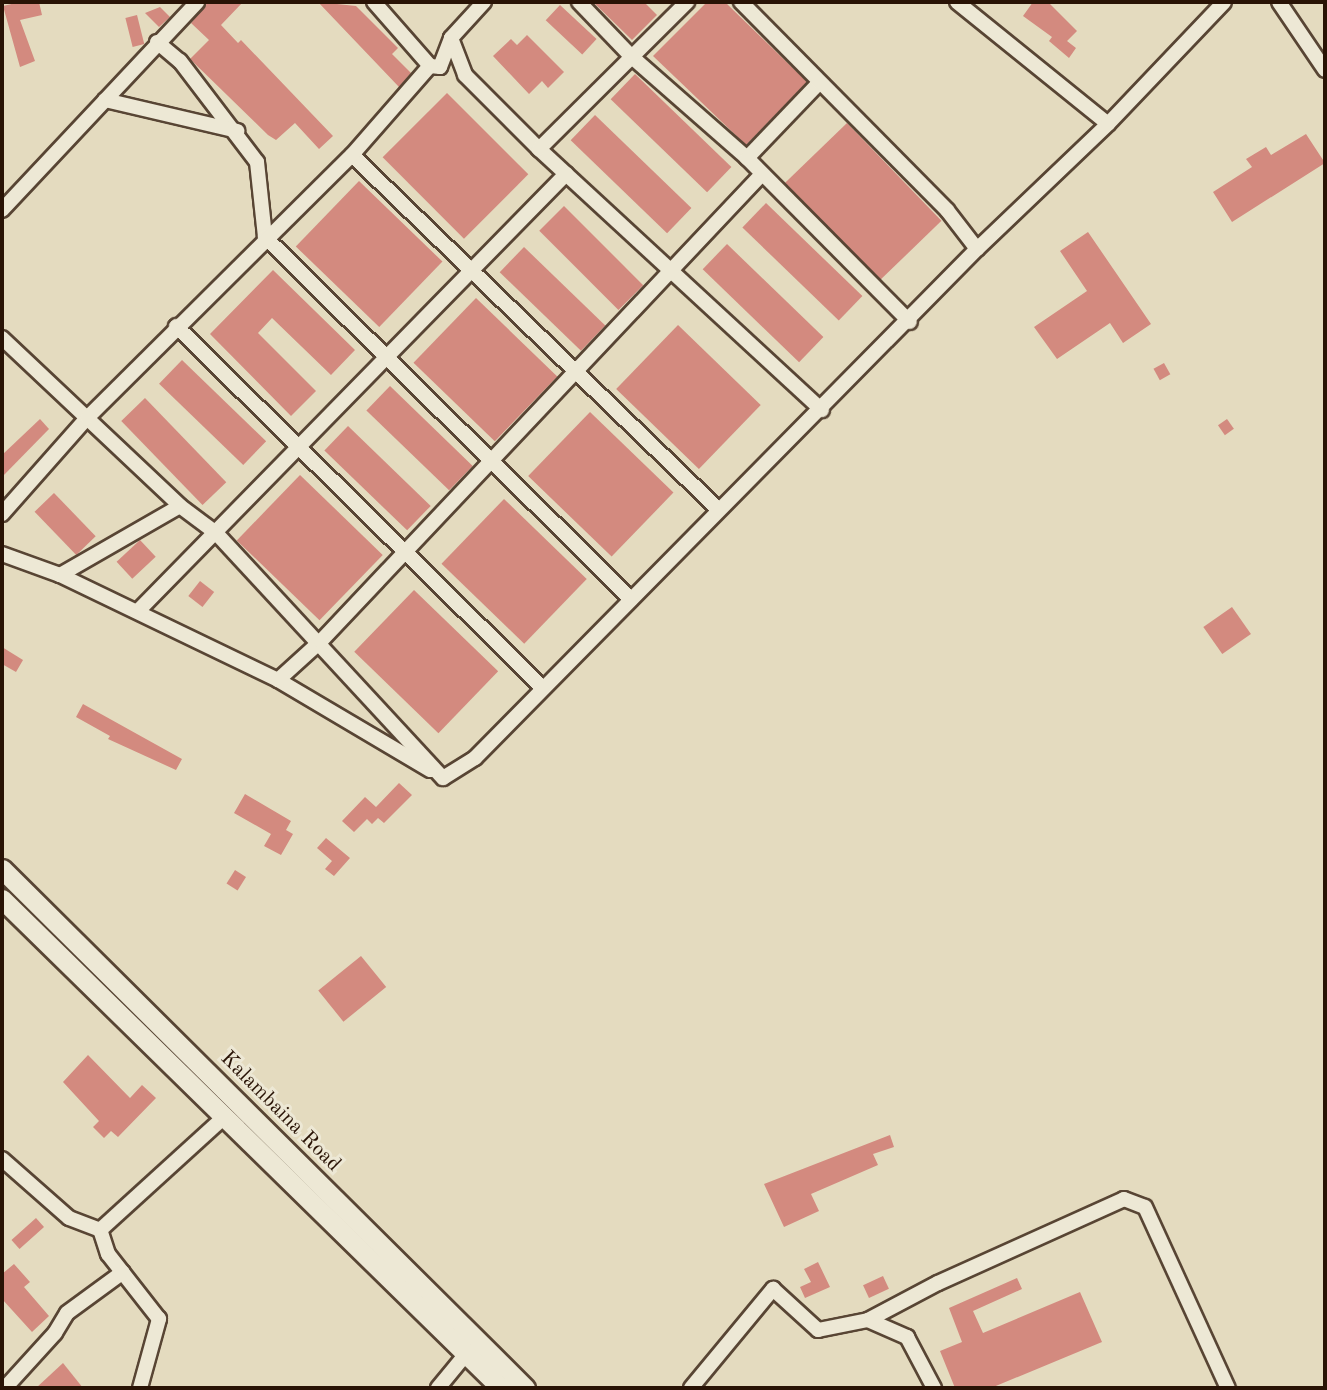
<!DOCTYPE html>
<html>
<head>
<meta charset="utf-8">
<style>
	body { margin:0 }
	#map { position:relative; width:1327px; height:1390px; overflow:hidden; background:#e4dbbf; font-family:"Old Standard TT",serif }
	div>[style] { position:absolute }
	[style*='--x'] { left:calc(var(--x)*1px); top:calc(var(--y)*1px); width:calc(var(--w)*1px); rotate:calc(var(--a)*1deg) }
	.building>* { inset:0; background:#d38a7f; transform-origin:0 0 }
	.roads { filter:drop-shadow(2px 0 #584534) drop-shadow(-2px 0 #584534) drop-shadow(0 2px #584534) drop-shadow(0 -2px #584534) }
	.minor>* { height:14px; margin:-7px; padding:0 7px; transform-origin:7px; border-radius:7px; background:#ede8d5 }
	.secondary>* { height:19px; margin:-9.5px; padding:0 9.5px; transform-origin:9.5px; border-radius:9.5px; background:#ede8d5 }
	span { translate:-50% -50%; white-space:nowrap; text-align:center; line-height:1.15; -webkit-text-stroke:6px #ede8d5; paint-order:stroke }
	.street-label { font-size:21px; color:#291305 }
	.frame { position:absolute; inset:0; border:4px solid #291305; pointer-events:none }
</style>
</head>
<body>
<div id="map">
	<div class="building">
		<i style="clip-path:polygon(20px 2px,39px 2px,42px 15px,20px 20px,35px 61px,20px 67px,3px 6px)"></i>
		<i style="clip-path:polygon(208px 2px,243px 2px,221px 25px,238px 43px,241px 40px,333px 136px,319px 149px,295px 123px,276px 140px,268px 135px,190px 59px,209px 40px,191px 23px)"></i>
		<i style="clip-path:polygon(318px 2px,356px 6px,398px 48px,392px 54px,411px 73px,399px 87px)"></i>
		<i style="clip-path:polygon(593px 2px,644px 2px,657px 15px,632px 40px)"></i>
		<i style="clip-path:polygon(707px 2px,725px 2px,807px 82px,746px 145px,653px 56px)"></i>
		<i style="clip-path:polygon(1033px 2px,1048px 2px,1077px 31px,1067px 41px,1076px 48px,1069px 58px,1049px 41px,1052px 37px,1023px 16px)"></i>
		<i style="left:560px;top:5px;width:50px;height:21px;rotate:43deg"></i>
		<i style="clip-path:polygon(160px 7px,170px 17px,159px 27px,145px 13px)"></i>
		<i style="left:137px;top:15px;width:30px;height:12px;rotate:76deg"></i>
		<i style="clip-path:polygon(527px 35px,564px 72px,548px 88px,542px 81px,529px 94px,493px 56px,511px 39px,517px 45px)"></i>
		<i style="left:635px;top:74px;width:134px;height:35px;rotate:44deg"></i>
		<i style="left:447px;top:93px;width:115px;height:91px;rotate:45deg"></i>
		<i style="left:595px;top:115px;width:134px;height:35px;rotate:44deg"></i>
		<i style="left:847px;top:123px;width:136px;height:86px;rotate:46deg"></i>
		<i style="clip-path:polygon(1306px 134px,1325px 163px,1232px 222px,1213px 192px,1252px 167px,1246px 159px,1266px 147px,1271px 155px)"></i>
		<i style="left:359px;top:181px;width:116px;height:91px;rotate:44deg"></i>
		<i style="left:766px;top:203px;width:134px;height:34px;rotate:44deg"></i>
		<i style="left:564px;top:206px;width:112px;height:35px;rotate:45deg"></i>
		<i style="clip-path:polygon(1088px 232px,1151px 324px,1123px 343px,1110px 323px,1057px 359px,1034px 327px,1087px 291px,1060px 251px)"></i>
		<i style="left:727px;top:244px;width:134px;height:35px;rotate:44deg"></i>
		<i style="left:524px;top:247px;width:113px;height:35px;rotate:44deg"></i>
		<i style="clip-path:polygon(273px 270px,355px 350px,331px 375px,272px 318px,258px 333px,316px 391px,291px 416px,210px 334px)"></i>
		<i style="left:476px;top:298px;width:113px;height:90px;rotate:44deg"></i>
		<i style="left:678px;top:325px;width:115px;height:89px;rotate:44deg"></i>
		<i style="left:182px;top:360px;width:117px;height:33px;rotate:44deg"></i>
		<i style="left:1164px;top:363px;width:13px;height:12px;rotate:61deg"></i>
		<i style="left:390px;top:386px;width:115px;height:34px;rotate:44deg"></i>
		<i style="left:145px;top:398px;width:117px;height:33px;rotate:46deg"></i>
		<i style="left:590px;top:412px;width:116px;height:89px;rotate:44deg"></i>
		<i style="clip-path:polygon(40px 419px,49px 429px,2px 477px,2px 455px)"></i>
		<i style="left:1227px;top:419px;width:12px;height:11px;rotate:55deg"></i>
		<i style="left:348px;top:426px;width:115px;height:34px;rotate:44deg"></i>
		<i style="left:300px;top:475px;width:115px;height:91px;rotate:44deg"></i>
		<i style="left:54px;top:493px;width:60px;height:27px;rotate:46deg"></i>
		<i style="left:504px;top:499px;width:115px;height:90px;rotate:44deg"></i>
		<i style="left:140px;top:540px;width:23px;height:32px;rotate:47deg"></i>
		<i style="left:200px;top:581px;width:18px;height:19px;rotate:38deg"></i>
		<i style="left:414px;top:590px;width:117px;height:86px;rotate:44deg"></i>
		<i style="left:1232px;top:607px;width:33px;height:35px;rotate:55deg"></i>
		<i style="clip-path:polygon(2px 647px,23px 660px,16px 672px,2px 664px)"></i>
		<i style="clip-path:polygon(83px 704px,182px 759px,176px 770px,108px 739px,110px 736px,76px 717px)"></i>
		<i style="clip-path:polygon(399px 783px,412px 795px,384px 823px,378px 818px,372px 824px,367px 819px,354px 832px,342px 821px,365px 797px,376px 807px)"></i>
		<i style="clip-path:polygon(245px 794px,291px 821px,286px 830px,293px 834px,281px 855px,264px 846px,271px 834px,234px 813px)"></i>
		<i style="clip-path:polygon(326px 838px,350px 858px,334px 876px,325px 869px,332px 861px,317px 848px)"></i>
		<i style="left:235px;top:870px;width:13px;height:16px;rotate:32deg"></i>
		<i style="left:361px;top:956px;width:40px;height:55px;rotate:51deg"></i>
		<i style="clip-path:polygon(88px 1055px,130px 1098px,142px 1085px,156px 1098px,118px 1137px,111px 1131px,104px 1138px,93px 1127px,99px 1121px,63px 1082px)"></i>
		<i style="clip-path:polygon(890px 1135px,894px 1147px,873px 1154px,878px 1165px,811px 1194px,819px 1211px,784px 1227px,764px 1184px)"></i>
		<i style="left:36px;top:1218px;width:12px;height:33px;rotate:48deg"></i>
		<i style="clip-path:polygon(818px 1262px,830px 1287px,805px 1298px,800px 1287px,811px 1282px,804px 1269px)"></i>
		<i style="clip-path:polygon(14px 1264px,30px 1282px,24px 1287px,49px 1316px,32px 1332px,2px 1299px,2px 1274px)"></i>
		<i style="left:883px;top:1276px;width:14px;height:22px;rotate:65deg"></i>
		<i style="clip-path:polygon(1017px 1278px,1022px 1289px,973px 1311px,983px 1333px,1080px 1292px,1102px 1342px,991px 1388px,955px 1388px,940px 1351px,962px 1342px,949px 1308px)"></i>
		<i style="clip-path:polygon(63px 1363px,83px 1388px,36px 1388px)"></i>
	</div>
	<div class="roads">
		<div class="minor">
			<i style="--x:374;--y:2;--w:85;--a:48.8"></i>
			<i style="--x:579;--y:2;--w:76;--a:46.1"></i>
			<i style="--x:632;--y:57;--w:153;--a:41.3"></i>
			<i style="--x:747;--y:158;--w:231;--a:45.2"></i>
			<i style="--x:957;--y:2;--w:194;--a:38.9"></i>
			<i style="--x:1108;--y:124;--w:181;--a:136.3"></i>
			<i style="--x:1279;--y:2;--w:82;--a:55.9"></i>
			<i style="--x:451;--y:38;--w:40;--a:69"></i>
			<i style="--x:465;--y:75;--w:105;--a:45"></i>
			<i style="--x:539;--y:149;--w:385;--a:42.7"></i>
			<i style="--x:157;--y:42;--w:30;--a:40"></i>
			<i style="--x:180;--y:61;--w:127;--a:52.7"></i>
			<i style="--x:257;--y:162;--w:75;--a:83.9"></i>
			<i style="--x:265;--y:237;--w:515;--a:44.69"></i>
			<i style="--x:105;--y:100;--w:136;--a:13.2"></i>
			<i style="--x:1108;--y:124;--w:168;--a:-46.4"></i>
			<i style="--x:539;--y:149;--w:209;--a:-44.8"></i>
			<i style="--x:352;--y:155;--w:509;--a:44.05"></i>
			<i style="--x:747;--y:158;--w:104;--a:-46.2"></i>
			<i style="--x:2;--y:210;--w:285;--a:-46.8"></i>
			<i style="--x:176;--y:326;--w:515;--a:44.61"></i>
			<i style="--x:2;--y:338;--w:245;--a:43.3"></i>
			<i style="--x:180;--y:506;--w:45;--a:36.9"></i>
			<i style="--x:216;--y:533;--w:334;--a:47.2"></i>
			<i style="--x:2;--y:514;--w:128;--a:-48.5"></i>
			<i style="--x:87;--y:418;--w:373;--a:-44.8"></i>
			<i style="--x:352;--y:155;--w:118;--a:-48.8"></i>
			<i style="--x:430;--y:66;--w:10;--a:6"></i>
			<i style="--x:440;--y:67;--w:31;--a:-69"></i>
			<i style="--x:451;--y:38;--w:49;--a:-47.5"></i>
			<i style="--x:2;--y:554;--w:62;--a:19.9"></i>
			<i style="--x:60;--y:575;--w:242;--a:25.7"></i>
			<i style="--x:278;--y:680;--w:177;--a:30.6"></i>
			<i style="--x:60;--y:575;--w:138;--a:-29.9"></i>
			<i style="--x:138;--y:611;--w:612;--a:-45.6"></i>
			<i style="--x:278;--y:680;--w:58;--a:-42.2"></i>
			<i style="--x:321;--y:641;--w:642;--a:-46.64"></i>
			<i style="--x:443;--y:778;--w:38;--a:-32"></i>
			<i style="--x:475;--y:758;--w:715;--a:-45.4"></i>
			<i style="--x:977;--y:249;--w:49;--a:-127.6"></i>
			<i style="--x:947;--y:210;--w:293;--a:-134.7"></i>
			<i style="--x:2;--y:1159;--w:89;--a:41.4"></i>
			<i style="--x:69;--y:1218;--w:33;--a:21"></i>
			<i style="--x:868;--y:1320;--w:43;--a:23.6"></i>
			<i style="--x:907;--y:1337;--w:58;--a:62.1"></i>
			<i style="--x:5;--y:1388;--w:74;--a:-47.7"></i>
			<i style="--x:55;--y:1333;--w:23;--a:-59"></i>
			<i style="--x:67;--y:1313;--w:69;--a:-36.2"></i>
			<i style="--x:140;--y:1388;--w:72;--a:-74.6"></i>
			<i style="--x:159;--y:1319;--w:83;--a:-128.1"></i>
			<i style="--x:108;--y:1254;--w:25;--a:-108"></i>
			<i style="--x:100;--y:1230;--w:168;--a:-42.3"></i>
			<i style="--x:438;--y:1388;--w:44;--a:-50.5"></i>
			<i style="--x:691;--y:1388;--w:129;--a:-50.4"></i>
			<i style="--x:773;--y:1289;--w:61;--a:42.3"></i>
			<i style="--x:818;--y:1330;--w:51;--a:-11.3"></i>
			<i style="--x:868;--y:1320;--w:79;--a:-27.9"></i>
			<i style="--x:938;--y:1283;--w:204;--a:-24.3"></i>
			<i style="--x:1124;--y:1199;--w:22;--a:21"></i>
			<i style="--x:1145;--y:1207;--w:199;--a:65.4"></i>
		</div>
		<div class="secondary">
			<i style="--x:2;--y:869;--w:737;--a:44.78"></i>
			<i style="--x:2;--y:899;--w:699;--a:44.42"></i>
		</div>
	</div>
	<div class="street-label">
		<span style="left:280px;top:1112px;rotate:45deg">Kalambaina Road</span>
	</div>
	<div class="frame"></div>
</div>
</body>
</html>
